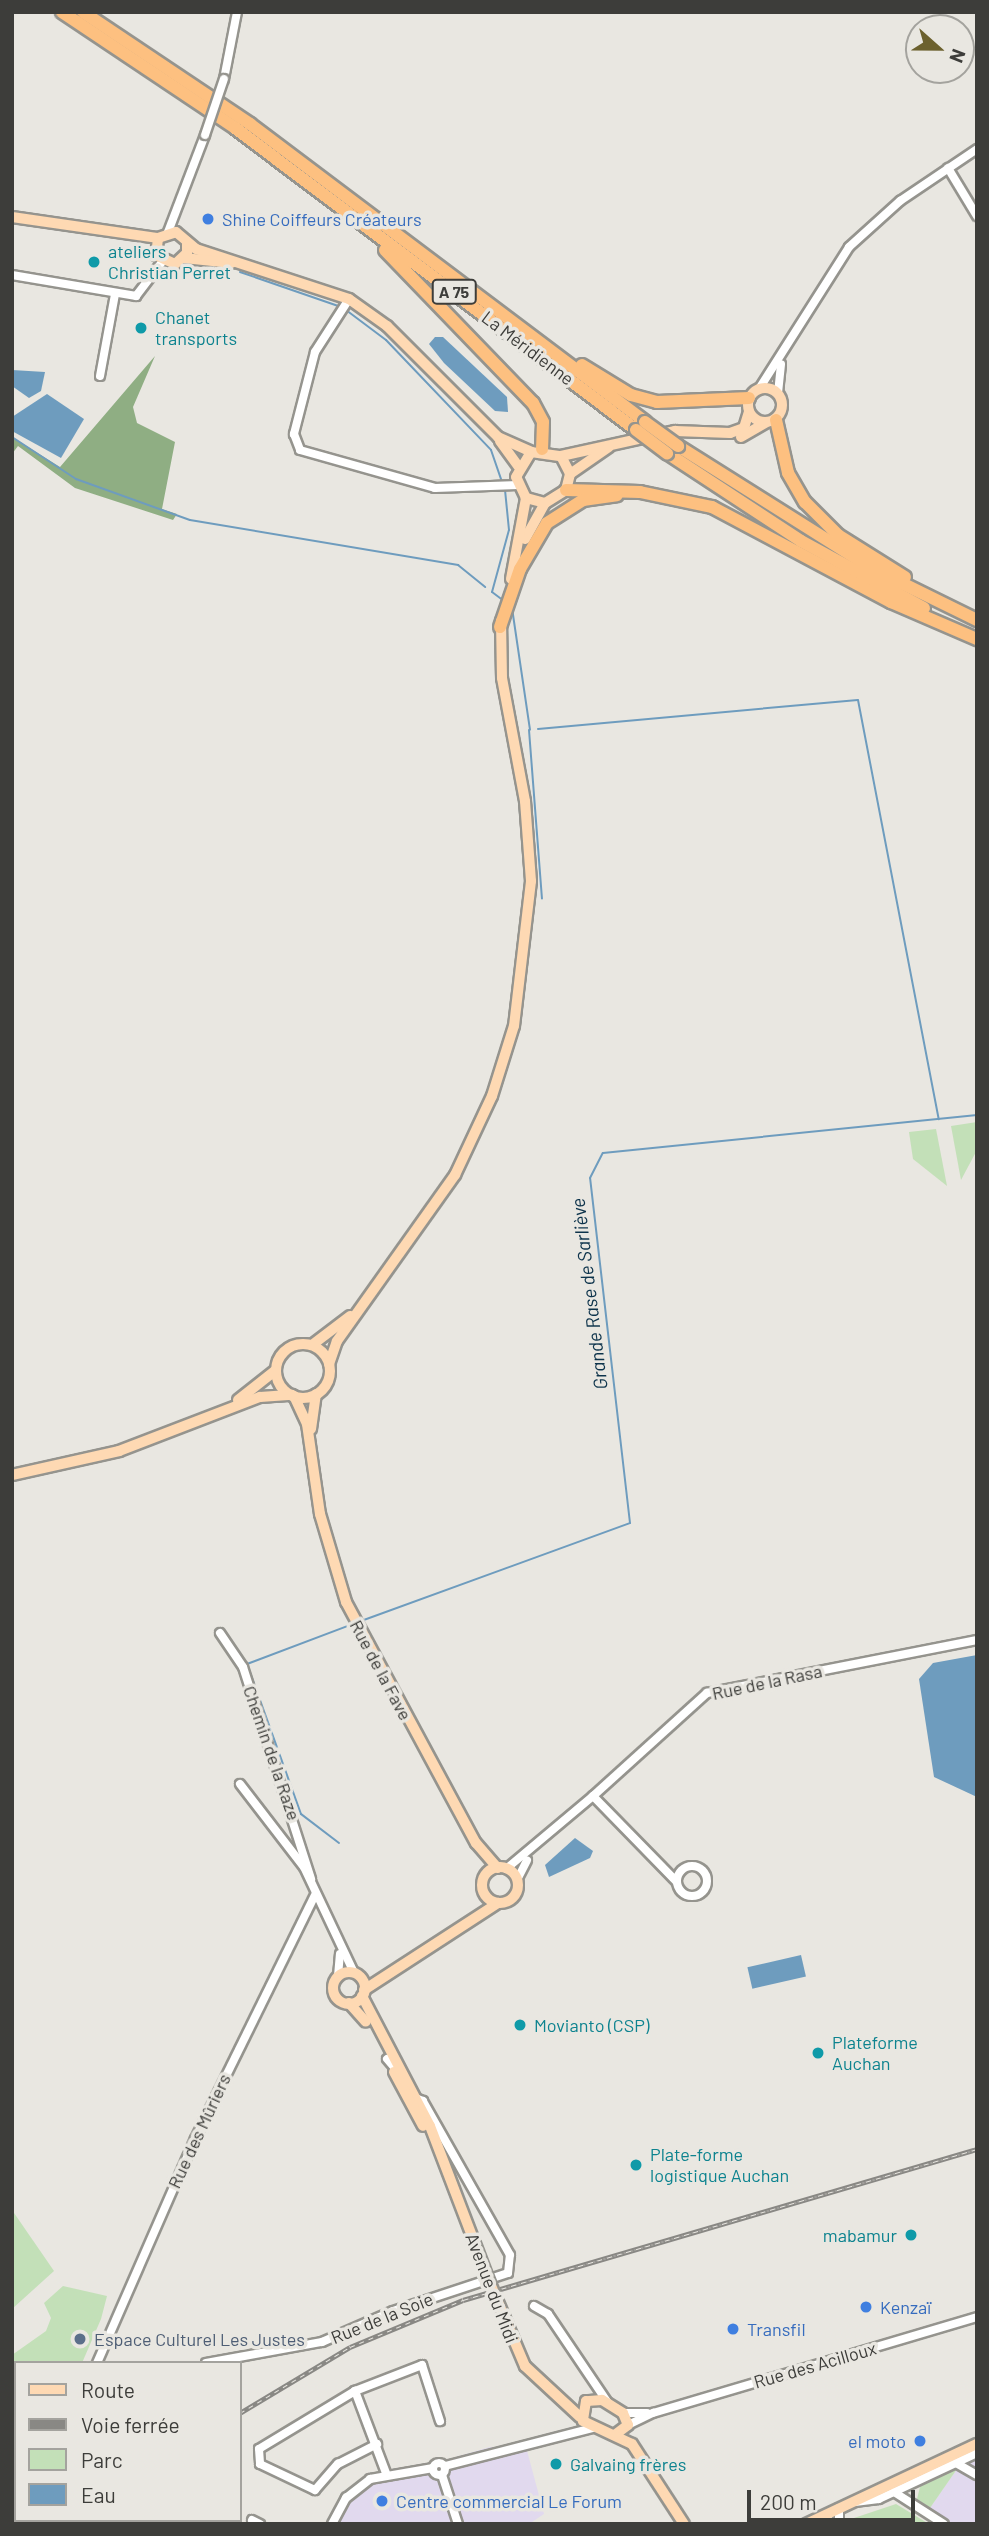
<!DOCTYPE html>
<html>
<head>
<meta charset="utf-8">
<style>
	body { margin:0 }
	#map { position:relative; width:989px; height:2536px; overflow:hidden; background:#e9e7e1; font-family:Barlow,sans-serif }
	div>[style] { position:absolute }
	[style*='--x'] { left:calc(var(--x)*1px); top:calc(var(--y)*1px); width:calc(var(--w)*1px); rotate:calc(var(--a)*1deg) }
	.commercial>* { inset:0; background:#e1d9ee }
	.green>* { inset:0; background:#c3e0b8 }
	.forest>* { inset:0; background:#8fae83 }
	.water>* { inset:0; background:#6e9cbe; transform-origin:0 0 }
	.stream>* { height:2px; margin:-1px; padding:0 1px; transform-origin:1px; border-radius:1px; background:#6e9cbe }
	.roads { filter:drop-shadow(2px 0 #95948e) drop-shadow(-2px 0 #95948e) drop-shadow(0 2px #95948e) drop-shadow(0 -2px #95948e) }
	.minor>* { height:8px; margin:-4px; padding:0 4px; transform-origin:4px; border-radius:4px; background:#fff }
	.minor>.ring { margin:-4px; padding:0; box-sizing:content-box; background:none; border:8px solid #fff; border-radius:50% }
	.major>* { height:10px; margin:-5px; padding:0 5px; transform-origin:5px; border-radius:5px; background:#fed9b3 }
	.major>.ring { margin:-5px; padding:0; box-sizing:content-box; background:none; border:10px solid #fed9b3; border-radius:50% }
	.highway>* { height:12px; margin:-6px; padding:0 6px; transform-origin:6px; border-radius:6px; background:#fdc080 }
	.rail>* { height:4.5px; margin-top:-2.25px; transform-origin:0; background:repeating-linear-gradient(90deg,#e9e7e1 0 5px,#898884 0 10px); box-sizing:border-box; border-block:2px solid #898884 }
	.bridges { filter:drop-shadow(2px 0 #95948e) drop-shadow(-2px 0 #95948e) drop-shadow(0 2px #95948e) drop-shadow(0 -2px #95948e) }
	.minor-bridge>* { height:8px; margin:-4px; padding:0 4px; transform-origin:4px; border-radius:4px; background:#fff }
	.major-bridge>* { height:10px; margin:-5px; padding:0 5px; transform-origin:5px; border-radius:5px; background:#fed9b3 }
	.highway-bridge>* { height:12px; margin:-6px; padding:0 6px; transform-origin:6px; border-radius:6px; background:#fdc080 }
	.dots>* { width:19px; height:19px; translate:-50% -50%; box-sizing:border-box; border:4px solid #e9e7e1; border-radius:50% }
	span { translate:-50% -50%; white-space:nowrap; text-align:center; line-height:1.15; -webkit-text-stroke:7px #e9e7e1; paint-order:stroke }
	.shield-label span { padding:2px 5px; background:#e9e7e1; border:2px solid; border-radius:5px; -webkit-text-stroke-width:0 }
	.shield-label { font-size:16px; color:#3d3d3a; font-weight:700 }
	.shop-label { font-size:18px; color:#366cbe }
	.left { translate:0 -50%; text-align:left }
	.right { translate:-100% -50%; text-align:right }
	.culture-label { font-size:18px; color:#0d838f }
	.street-label { font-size:18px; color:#3d3d3a }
	.service-label { font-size:18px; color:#4e5e75 }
	.water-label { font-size:19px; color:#0d334b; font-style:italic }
	.frame { position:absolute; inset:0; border:14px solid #3d3d3a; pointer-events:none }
	.legend { position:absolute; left:14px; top:2361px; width:228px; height:161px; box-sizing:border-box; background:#e9e7e1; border:2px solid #a4a39e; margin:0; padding:9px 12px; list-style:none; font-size:21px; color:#3d3d3a }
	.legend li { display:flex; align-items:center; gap:14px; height:35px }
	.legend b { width:35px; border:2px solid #a4a39e }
	.north { position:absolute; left:905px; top:14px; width:70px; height:70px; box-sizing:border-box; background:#e9e7e1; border:2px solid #a4a39e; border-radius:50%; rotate:111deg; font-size:19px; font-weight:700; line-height:28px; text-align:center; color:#3d3d3a }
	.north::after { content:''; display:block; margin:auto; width:24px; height:32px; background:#6c612e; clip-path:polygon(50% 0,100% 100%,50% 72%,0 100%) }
	.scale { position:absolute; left:747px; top:2490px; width:168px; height:32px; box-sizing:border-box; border:4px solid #3d3d3a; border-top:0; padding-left:9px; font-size:21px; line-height:24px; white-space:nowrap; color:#3d3d3a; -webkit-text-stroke:5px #e9e7e1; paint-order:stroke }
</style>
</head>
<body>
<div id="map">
	<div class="commercial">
		<i style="clip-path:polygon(490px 2447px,526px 2447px,544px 2514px,529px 2524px,333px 2524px,340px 2507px,377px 2480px)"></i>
		<i style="clip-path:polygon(977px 2458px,977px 2524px,935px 2524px,930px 2508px,957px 2469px)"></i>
	</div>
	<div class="green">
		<i style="clip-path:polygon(977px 1122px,977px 1150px,961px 1180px,951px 1126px)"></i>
		<i style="clip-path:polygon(936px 1129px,947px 1186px,913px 1159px,909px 1132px)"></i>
		<i style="clip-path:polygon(12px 2210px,54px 2271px,12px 2309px)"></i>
		<i style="clip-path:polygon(63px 2286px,107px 2296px,101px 2319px,82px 2363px,16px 2363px,12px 2415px,12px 2355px,46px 2331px,51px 2318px,44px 2303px)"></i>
		<i style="clip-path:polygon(957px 2469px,930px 2508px,917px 2499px,921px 2483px)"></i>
		<i style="clip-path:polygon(896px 2504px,929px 2524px,859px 2524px,854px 2518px)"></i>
	</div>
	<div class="forest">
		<i style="clip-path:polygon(155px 356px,133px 407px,137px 423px,175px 442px,162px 509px,177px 514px,173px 520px,75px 488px,18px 446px,12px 454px,12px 437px,60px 467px)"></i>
	</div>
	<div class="water">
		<i style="clip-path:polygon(435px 337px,443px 337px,507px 397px,508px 412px,495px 411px,444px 363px,429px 344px)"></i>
		<i style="clip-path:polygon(12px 370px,45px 372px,41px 391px,29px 398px,12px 386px)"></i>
		<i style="clip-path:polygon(47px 394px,84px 419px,61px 458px,12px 431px,12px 417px)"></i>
		<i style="clip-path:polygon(977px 1655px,977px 1797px,934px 1777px,919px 1679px,933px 1663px)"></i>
		<i style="clip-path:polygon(575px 1838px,593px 1851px,590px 1858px,549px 1877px,545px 1865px)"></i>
		<i style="left:801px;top:1955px;width:22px;height:55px;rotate:77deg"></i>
	</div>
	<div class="stream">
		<i style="--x:240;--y:272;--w:107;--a:19.1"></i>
		<i style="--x:346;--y:310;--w:50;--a:36.9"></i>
		<i style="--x:386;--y:340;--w:152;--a:46.3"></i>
		<i style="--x:491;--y:450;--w:34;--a:71"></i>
		<i style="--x:12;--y:437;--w:77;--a:33.3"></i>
		<i style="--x:76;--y:479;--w:121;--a:19.8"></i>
		<i style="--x:190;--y:520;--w:272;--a:9.5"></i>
		<i style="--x:458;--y:565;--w:35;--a:39"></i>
		<i style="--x:504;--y:601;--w:15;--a:-143"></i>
		<i style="--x:492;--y:592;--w:64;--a:-74.7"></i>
		<i style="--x:509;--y:530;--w:40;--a:-95.7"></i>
		<i style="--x:512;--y:608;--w:123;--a:81.6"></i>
		<i style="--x:538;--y:729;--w:321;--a:-5.2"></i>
		<i style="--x:858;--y:700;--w:427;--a:79.1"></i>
		<i style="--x:529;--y:730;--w:169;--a:85.6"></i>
		<i style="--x:361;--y:1621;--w:286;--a:-20"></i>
		<i style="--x:630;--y:1523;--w:347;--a:-96.6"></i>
		<i style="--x:590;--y:1178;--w:28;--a:-63"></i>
		<i style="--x:603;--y:1153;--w:376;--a:-5.8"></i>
		<i style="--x:339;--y:1843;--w:48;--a:-142.7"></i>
		<i style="--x:301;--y:1814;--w:159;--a:-109.8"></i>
		<i style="--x:247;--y:1664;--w:110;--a:-20.7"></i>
	</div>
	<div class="roads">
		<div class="minor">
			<i style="--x:224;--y:79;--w:68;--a:-79"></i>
			<i style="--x:948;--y:168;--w:56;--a:58.9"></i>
			<i style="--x:168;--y:232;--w:104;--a:-69.1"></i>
			<i style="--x:12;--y:275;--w:126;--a:9.6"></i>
			<i style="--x:136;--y:296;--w:43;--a:-52.6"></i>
			<i style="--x:349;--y:299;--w:63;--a:122.7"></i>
			<i style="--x:315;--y:352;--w:85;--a:104.4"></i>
			<i style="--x:294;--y:434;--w:17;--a:69"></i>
			<i style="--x:300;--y:450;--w:140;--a:15.7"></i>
			<i style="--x:435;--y:488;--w:83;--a:-2.1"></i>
			<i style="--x:100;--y:376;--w:83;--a:-79.6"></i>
			<i style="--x:759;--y:389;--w:168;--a:-57.6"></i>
			<i style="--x:849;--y:247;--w:69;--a:-42"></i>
			<i style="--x:900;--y:201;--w:93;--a:-34"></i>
			<i style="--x:778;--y:393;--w:29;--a:-84"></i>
			<i style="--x:220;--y:1633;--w:41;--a:55.9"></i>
			<i style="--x:243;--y:1667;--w:223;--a:72.2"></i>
			<i style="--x:240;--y:1784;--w:105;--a:52.4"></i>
			<i style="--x:304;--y:1867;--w:117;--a:64.7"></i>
			<i style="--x:593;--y:1796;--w:154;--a:-42.1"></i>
			<i style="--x:707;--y:1693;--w:275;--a:-11.1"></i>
			<i class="ring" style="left:677px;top:1866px;width:22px;height:22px"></i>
			<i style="--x:506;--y:1869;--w:114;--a:-40"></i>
			<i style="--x:593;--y:1796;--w:120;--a:45.7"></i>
			<i style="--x:517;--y:1880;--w:22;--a:-63"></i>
			<i style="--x:338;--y:1976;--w:22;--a:-85"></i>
			<i style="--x:387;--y:2059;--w:18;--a:49"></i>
			<i style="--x:534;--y:2306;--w:16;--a:30"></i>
			<i style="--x:548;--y:2314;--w:107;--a:56"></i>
			<i style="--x:97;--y:2363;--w:244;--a:-66.4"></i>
			<i style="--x:195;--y:2139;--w:272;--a:-63.8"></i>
			<i style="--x:206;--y:2363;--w:118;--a:-10.3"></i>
			<i style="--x:322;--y:2342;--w:77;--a:-23.6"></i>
			<i style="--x:393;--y:2311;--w:121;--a:-18.3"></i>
			<i style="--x:508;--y:2273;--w:18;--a:-84"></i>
			<i style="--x:510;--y:2255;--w:177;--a:-119.5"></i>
			<i style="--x:423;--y:2101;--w:9;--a:-159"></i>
			<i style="--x:355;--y:2391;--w:112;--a:148.9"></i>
			<i style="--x:259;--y:2449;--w:15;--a:86"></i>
			<i style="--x:260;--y:2464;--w:61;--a:25.3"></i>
			<i style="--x:315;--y:2490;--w:35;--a:-49"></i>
			<i style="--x:338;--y:2464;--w:44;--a:-27.1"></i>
			<i style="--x:623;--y:2413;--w:24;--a:0"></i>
			<i style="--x:628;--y:2425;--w:28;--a:-26"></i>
			<i style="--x:653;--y:2413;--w:338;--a:-16.5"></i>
			<i class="ring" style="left:433px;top:2463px;width:4px;height:4px"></i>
			<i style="--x:956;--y:2463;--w:24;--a:30"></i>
			<i style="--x:445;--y:2466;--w:153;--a:-14.4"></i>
			<i style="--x:386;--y:2473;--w:88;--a:-110.7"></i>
			<i style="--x:355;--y:2391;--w:72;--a:-21.2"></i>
			<i style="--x:422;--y:2365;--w:59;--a:72.2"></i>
			<i style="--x:442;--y:2475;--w:52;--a:71.9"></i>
			<i style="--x:894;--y:2492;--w:59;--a:32.6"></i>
			<i style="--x:855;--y:2502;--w:24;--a:-7"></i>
			<i style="--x:879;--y:2499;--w:108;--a:-25.1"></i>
			<i style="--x:839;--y:2508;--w:16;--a:90"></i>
			<i style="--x:824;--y:2516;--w:12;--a:42"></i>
			<i style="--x:252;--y:2520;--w:9;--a:27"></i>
			<i style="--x:23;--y:2524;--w:4;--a:-76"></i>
			<i style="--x:332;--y:2524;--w:30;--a:-62"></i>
			<i style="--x:346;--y:2498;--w:31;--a:-38"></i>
			<i style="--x:370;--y:2479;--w:64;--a:-9.9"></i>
		</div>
		<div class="major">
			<i style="--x:12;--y:217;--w:148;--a:8.2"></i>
			<i style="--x:187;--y:242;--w:11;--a:90"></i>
			<i style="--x:187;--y:253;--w:16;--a:137"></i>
			<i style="--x:175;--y:264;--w:21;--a:-155"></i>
			<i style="--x:156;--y:255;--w:17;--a:-83"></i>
			<i style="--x:158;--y:238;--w:19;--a:-18"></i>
			<i style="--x:176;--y:232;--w:26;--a:40"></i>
			<i style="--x:196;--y:249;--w:161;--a:18.1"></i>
			<i style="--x:349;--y:299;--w:47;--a:35.4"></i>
			<i style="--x:387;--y:326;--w:157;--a:45"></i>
			<i style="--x:498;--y:437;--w:36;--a:24"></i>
			<i style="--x:184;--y:258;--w:48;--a:5.9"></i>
			<i class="ring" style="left:748px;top:388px;width:24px;height:24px"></i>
			<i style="--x:741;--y:437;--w:28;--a:-30"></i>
			<i style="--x:500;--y:441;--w:31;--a:54"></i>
			<i style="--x:561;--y:456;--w:20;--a:63"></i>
			<i style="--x:570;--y:474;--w:16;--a:104"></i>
			<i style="--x:566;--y:490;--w:25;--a:148"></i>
			<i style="--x:545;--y:503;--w:20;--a:-165"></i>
			<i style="--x:526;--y:498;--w:23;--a:-115"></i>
			<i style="--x:516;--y:477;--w:29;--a:-59"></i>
			<i style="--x:531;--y:452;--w:30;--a:8"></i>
			<i style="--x:561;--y:456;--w:117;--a:-12.4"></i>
			<i style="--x:675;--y:431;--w:55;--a:2.1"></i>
			<i style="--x:730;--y:433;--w:15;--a:-20"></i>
			<i style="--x:744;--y:428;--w:17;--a:-73"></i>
			<i style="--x:570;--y:474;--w:47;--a:-34.7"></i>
			<i style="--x:525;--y:539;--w:41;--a:-60.9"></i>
			<i style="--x:511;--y:579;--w:82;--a:-79.5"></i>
			<i class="ring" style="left:276px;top:1344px;width:44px;height:44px"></i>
			<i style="--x:312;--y:1345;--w:48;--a:-37.3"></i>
			<i style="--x:329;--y:1364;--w:24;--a:-71"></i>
			<i style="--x:337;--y:1341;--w:204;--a:-54.6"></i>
			<i style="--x:455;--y:1175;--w:87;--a:-64.9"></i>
			<i style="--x:492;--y:1096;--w:73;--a:-72.6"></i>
			<i style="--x:514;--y:1026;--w:146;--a:-83.3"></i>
			<i style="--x:531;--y:881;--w:80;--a:-94.3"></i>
			<i style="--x:525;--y:801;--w:125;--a:-100.6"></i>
			<i style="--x:502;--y:678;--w:57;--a:-91"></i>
			<i style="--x:294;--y:1396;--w:31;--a:65"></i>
			<i style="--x:307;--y:1424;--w:91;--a:81.8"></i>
			<i style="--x:320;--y:1514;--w:92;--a:73.5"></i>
			<i style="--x:346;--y:1602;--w:274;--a:61.7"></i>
			<i style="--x:476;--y:1843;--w:33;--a:49"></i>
			<i style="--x:238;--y:1400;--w:48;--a:-38.3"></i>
			<i style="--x:311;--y:1429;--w:35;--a:-82"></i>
			<i style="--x:12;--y:1475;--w:110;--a:-12.6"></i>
			<i style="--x:119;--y:1451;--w:151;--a:-21"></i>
			<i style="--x:260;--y:1397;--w:32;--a:-4"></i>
			<i class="ring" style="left:482px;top:1867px;width:26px;height:26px"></i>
			<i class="ring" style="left:333px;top:1972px;width:22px;height:22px"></i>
			<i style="--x:364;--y:1990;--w:160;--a:-33"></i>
			<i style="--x:362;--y:1996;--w:147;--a:62.4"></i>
			<i style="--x:430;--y:2126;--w:163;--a:69.1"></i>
			<i style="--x:349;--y:2003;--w:25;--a:48"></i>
			<i style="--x:394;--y:2072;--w:61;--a:61.8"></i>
			<i style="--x:495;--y:2295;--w:77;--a:67.1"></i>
			<i style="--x:525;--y:2366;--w:75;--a:42.8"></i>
			<i style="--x:12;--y:2423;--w:4;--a:27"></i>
			<i style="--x:616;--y:2434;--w:15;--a:-37"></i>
			<i style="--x:628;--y:2425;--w:13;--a:-113"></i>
			<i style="--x:623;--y:2413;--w:25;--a:-148"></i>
			<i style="--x:602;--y:2400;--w:16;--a:176"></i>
			<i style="--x:586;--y:2401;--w:20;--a:99"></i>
			<i style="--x:583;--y:2421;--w:54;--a:25.1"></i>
			<i style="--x:632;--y:2444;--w:95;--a:57"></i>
			<i style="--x:123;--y:2520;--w:5;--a:53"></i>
			<i style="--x:806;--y:2524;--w:189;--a:-25.1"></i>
		</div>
		<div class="highway">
			<i style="--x:62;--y:12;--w:208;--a:33.8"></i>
			<i style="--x:235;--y:128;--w:502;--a:36.98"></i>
			<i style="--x:83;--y:12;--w:201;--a:33.8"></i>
			<i style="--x:250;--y:124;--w:495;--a:37"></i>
			<i style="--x:385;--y:250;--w:213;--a:46"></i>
			<i style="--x:533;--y:403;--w:21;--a:62"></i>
			<i style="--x:543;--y:422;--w:27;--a:92"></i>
			<i style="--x:582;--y:365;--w:57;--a:31.5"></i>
			<i style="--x:631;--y:395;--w:27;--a:15"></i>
			<i style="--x:657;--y:402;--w:92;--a:-2.5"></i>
			<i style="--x:776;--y:420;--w:54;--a:77.2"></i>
			<i style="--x:788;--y:473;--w:34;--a:60"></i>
			<i style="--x:805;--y:502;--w:47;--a:45"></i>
			<i style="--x:838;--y:535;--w:79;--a:32.1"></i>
			<i style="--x:678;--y:446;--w:231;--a:32.2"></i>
			<i style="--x:873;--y:569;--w:116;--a:26.1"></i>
			<i style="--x:667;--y:453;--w:160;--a:33.3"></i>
			<i style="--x:801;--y:541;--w:140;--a:28.6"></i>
			<i style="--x:566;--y:490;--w:74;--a:1.5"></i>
			<i style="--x:640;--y:492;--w:74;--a:11.8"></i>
			<i style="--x:712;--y:507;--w:203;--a:28"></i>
			<i style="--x:891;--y:602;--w:94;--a:23.3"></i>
			<i style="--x:500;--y:627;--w:61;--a:-71"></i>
			<i style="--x:520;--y:569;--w:53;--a:-59.6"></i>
			<i style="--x:547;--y:523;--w:43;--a:-32.6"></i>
			<i style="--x:583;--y:500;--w:34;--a:-8"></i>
		</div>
	</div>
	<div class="rail">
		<i style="--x:240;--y:2413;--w:128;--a:-31"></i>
		<i style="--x:350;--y:2347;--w:122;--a:-22.6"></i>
		<i style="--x:463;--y:2300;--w:536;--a:-16.37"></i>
		<i style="--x:111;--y:2524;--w:6;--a:-45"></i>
	</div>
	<div class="bridges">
		<div class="minor-bridge">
			<i style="--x:205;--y:135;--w:59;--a:-71.3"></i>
		</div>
		<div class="major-bridge">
			<i style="--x:488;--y:2278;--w:18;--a:68"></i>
		</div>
		<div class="highway-bridge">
			<i style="--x:645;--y:422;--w:41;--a:36"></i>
			<i style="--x:636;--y:430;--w:39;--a:37"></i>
		</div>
	</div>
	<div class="dots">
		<i style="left:208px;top:219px;background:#3f7fe0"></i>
		<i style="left:94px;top:262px;background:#0f9aa8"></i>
		<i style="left:141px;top:328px;background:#0f9aa8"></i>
		<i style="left:520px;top:2025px;background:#0f9aa8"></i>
		<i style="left:818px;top:2053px;background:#0f9aa8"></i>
		<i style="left:636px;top:2165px;background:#0f9aa8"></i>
		<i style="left:911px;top:2235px;background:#0f9aa8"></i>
		<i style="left:866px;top:2307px;background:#3f7fe0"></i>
		<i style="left:733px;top:2329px;background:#3f7fe0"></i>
		<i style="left:80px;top:2339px;background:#5c6f8a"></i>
		<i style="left:920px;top:2441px;background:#3f7fe0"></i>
		<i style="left:556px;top:2464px;background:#0f9aa8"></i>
		<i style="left:382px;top:2501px;background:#3f7fe0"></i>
	</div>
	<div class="shield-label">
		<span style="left:454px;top:292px">A 75</span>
	</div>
	<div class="shop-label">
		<span class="left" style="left:222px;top:219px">Shine Coiffeurs Créateurs</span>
		<span class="left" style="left:880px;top:2307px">Kenzaï</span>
		<span class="left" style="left:747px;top:2329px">Transfil</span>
		<span class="right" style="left:906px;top:2441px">el moto</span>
		<span class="left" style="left:396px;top:2501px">Centre commercial Le Forum</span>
	</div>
	<div class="culture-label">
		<span class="left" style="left:108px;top:262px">ateliers<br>Christian Perret</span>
		<span class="left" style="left:155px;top:328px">Chanet<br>transports</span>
		<span class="left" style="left:534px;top:2025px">Movianto (CSP)</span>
		<span class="left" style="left:832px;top:2053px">Plateforme<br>Auchan</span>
		<span class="left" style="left:650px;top:2165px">Plate-forme<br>logistique Auchan</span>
		<span class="right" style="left:897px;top:2235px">mabamur</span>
		<span class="left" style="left:570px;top:2464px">Galvaing frères</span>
	</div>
	<div class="street-label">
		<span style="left:528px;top:348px;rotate:37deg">La Méridienne</span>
		<span style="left:381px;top:1670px;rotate:62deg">Rue de la Fave</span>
		<span style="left:767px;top:1682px;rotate:-12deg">Rue de la Rasa</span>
		<span style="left:272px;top:1753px;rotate:71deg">Chemin de la Raze</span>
		<span style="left:199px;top:2131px;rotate:-65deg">Rue des Mûriers</span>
		<span style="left:492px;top:2288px;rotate:69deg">Avenue du Midi</span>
		<span style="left:382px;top:2318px;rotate:-22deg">Rue de la Soie</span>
		<span style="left:815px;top:2365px;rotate:-16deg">Rue des Acilloux</span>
	</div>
	<div class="service-label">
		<span class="left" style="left:94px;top:2339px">Espace Culturel Les Justes</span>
	</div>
	<div class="water-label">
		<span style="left:589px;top:1294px;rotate:-97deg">Grande Rase de Sarliève</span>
	</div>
	<div class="frame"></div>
	<ul class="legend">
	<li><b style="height:9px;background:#fed9b3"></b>Route</li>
	<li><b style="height:9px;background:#898884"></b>Voie ferrée</li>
	<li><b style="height:19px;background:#c3e0b8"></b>Parc</li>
	<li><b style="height:19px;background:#6e9cbe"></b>Eau</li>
	</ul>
	<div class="north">N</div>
	<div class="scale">200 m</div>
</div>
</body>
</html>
